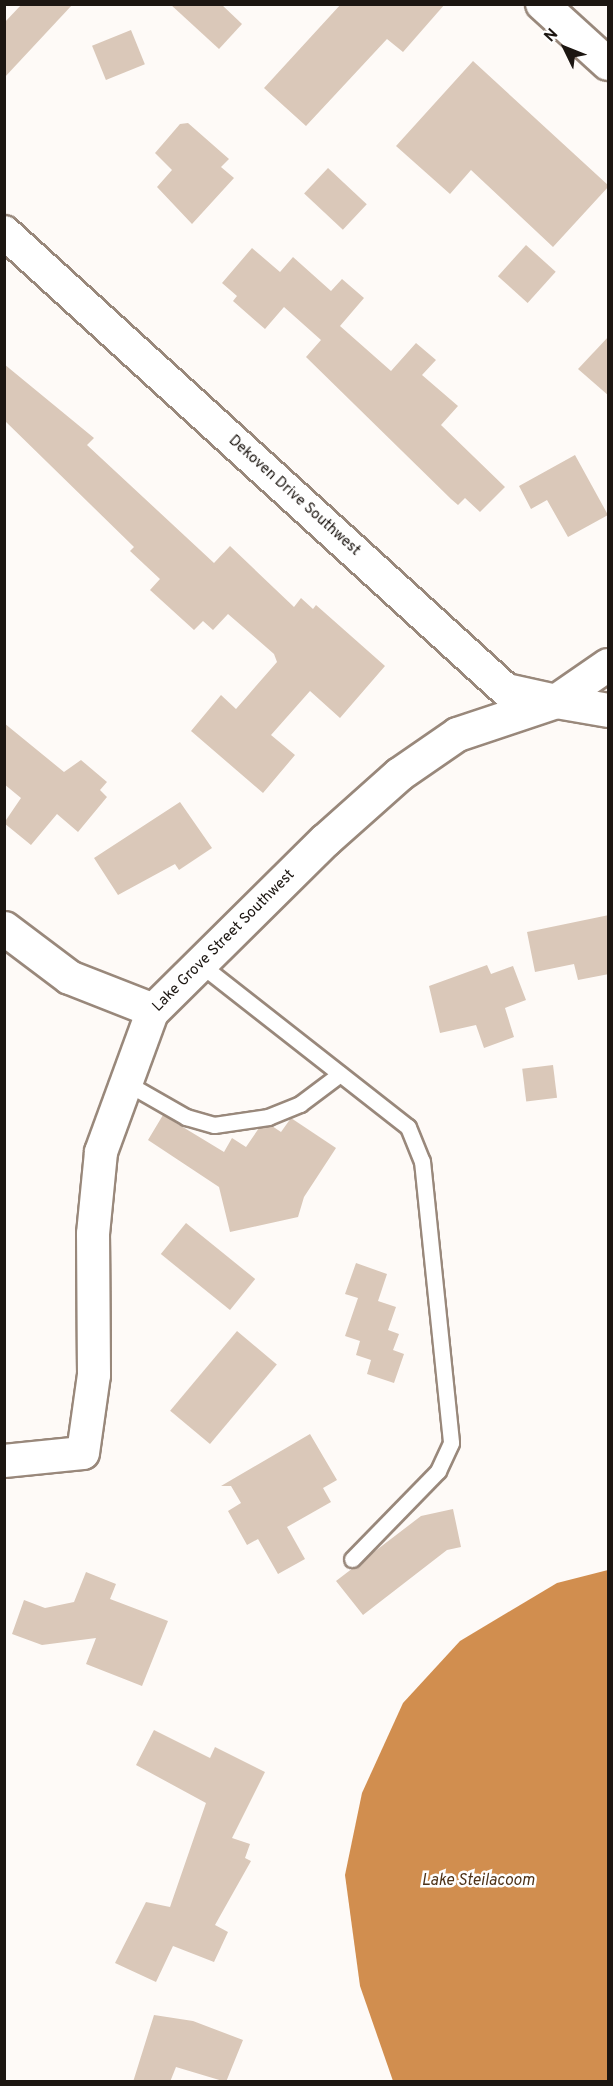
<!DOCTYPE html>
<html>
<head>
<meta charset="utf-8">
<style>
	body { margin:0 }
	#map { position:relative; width:613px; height:2086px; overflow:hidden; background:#fefaf7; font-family:Overpass,sans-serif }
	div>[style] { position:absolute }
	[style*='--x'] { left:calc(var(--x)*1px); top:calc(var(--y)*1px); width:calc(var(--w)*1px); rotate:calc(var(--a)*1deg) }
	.water>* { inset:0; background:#d18e4f }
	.building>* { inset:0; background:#dac8b9; transform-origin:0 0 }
	.roads { filter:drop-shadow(2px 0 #99887b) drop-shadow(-2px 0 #99887b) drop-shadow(0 2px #99887b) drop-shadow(0 -2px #99887b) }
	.lane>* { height:15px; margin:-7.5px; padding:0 7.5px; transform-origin:7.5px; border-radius:7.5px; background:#fff }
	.street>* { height:32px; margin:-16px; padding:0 16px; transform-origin:16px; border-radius:16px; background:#fff }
	.secondary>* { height:33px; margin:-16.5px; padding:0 16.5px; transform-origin:16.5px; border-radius:16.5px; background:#fff }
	span { translate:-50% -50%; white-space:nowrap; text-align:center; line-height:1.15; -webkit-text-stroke:5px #fff; paint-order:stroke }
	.street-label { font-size:15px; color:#1c1611 }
	.water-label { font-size:16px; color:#4f3318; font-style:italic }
	.frame { position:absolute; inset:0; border:6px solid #1c1611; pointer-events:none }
	.north { position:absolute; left:535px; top:18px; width:60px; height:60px; -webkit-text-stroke:4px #fff; paint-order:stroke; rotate:313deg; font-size:16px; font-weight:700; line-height:24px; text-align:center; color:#1c1611 }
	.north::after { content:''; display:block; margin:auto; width:21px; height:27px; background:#1c1611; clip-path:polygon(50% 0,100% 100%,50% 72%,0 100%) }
</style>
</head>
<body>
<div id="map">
	<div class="water">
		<i style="clip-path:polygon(608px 1570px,608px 2081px,393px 2081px,360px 1986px,345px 1875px,362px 1793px,403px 1703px,460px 1641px,557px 1583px)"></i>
	</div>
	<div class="building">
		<i style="clip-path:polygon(22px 4px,73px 4px,4px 78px,4px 23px)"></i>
		<i style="clip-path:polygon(170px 4px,221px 4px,242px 24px,219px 49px)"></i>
		<i style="clip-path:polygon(341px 4px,445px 4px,403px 52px,387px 39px,306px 126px,264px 88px)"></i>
		<i style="left:131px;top:30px;width:37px;height:42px;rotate:68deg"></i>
		<i style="clip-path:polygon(473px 61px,609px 186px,553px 247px,471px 170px,450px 194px,396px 146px)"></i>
		<i style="clip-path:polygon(188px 123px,229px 159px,221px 167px,234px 178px,192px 224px,157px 187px,172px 170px,155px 153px,180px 124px)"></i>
		<i style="left:328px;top:168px;width:53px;height:35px;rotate:43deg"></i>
		<i style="left:526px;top:245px;width:40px;height:42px;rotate:42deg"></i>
		<i style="clip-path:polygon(252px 248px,280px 272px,293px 257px,331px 291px,342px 279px,364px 298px,340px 326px,391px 371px,416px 343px,436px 360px,422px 375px,458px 406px,441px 425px,505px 487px,480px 512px,465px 498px,458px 505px,451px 499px,306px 357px,321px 340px,284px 307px,265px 329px,233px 301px,237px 296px,222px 283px)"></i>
		<i style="clip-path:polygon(609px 336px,609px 396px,578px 369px)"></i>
		<i style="clip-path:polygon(4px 364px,94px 438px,87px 445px,214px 563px,230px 546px,294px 607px,301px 598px,313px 609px,316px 605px,385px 666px,340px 718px,310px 691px,271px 735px,295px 755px,263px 793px,191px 731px,221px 695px,236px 709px,277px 662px,274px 654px,228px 614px,213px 630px,203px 621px,194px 630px,150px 590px,160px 579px,130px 551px,134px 547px,4px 420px)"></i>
		<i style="clip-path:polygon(575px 455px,608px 515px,568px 537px,547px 500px,531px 509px,519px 486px)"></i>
		<i style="clip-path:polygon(4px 723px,64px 772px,81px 760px,107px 782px,100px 790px,107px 797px,78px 832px,57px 814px,31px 845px,4px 823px,21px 798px,4px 784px)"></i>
		<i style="clip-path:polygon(180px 802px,212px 848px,179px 870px,175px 864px,118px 895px,94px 858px)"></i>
		<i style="clip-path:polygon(609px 915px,609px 974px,578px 980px,574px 964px,535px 972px,527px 932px)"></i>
		<i style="clip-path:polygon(487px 965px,491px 974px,513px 966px,526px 1000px,505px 1008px,514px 1037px,484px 1048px,476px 1025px,440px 1033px,429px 986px)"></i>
		<i style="left:553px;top:1065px;width:33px;height:31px;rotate:83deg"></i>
		<i style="clip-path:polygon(163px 1115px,224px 1152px,232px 1138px,246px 1147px,259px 1128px,272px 1126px,281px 1132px,291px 1118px,336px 1148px,304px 1197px,298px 1217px,230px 1232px,219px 1187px,148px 1140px)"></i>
		<i style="left:186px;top:1223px;width:89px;height:40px;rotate:39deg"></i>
		<i style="clip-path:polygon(356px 1263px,387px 1274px,378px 1301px,396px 1307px,388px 1330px,399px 1334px,393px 1350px,404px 1354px,394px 1383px,367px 1374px,371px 1360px,356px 1355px,360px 1341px,345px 1336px,358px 1298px,345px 1294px)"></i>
		<i style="left:237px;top:1331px;width:52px;height:104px;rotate:40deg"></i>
		<i style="clip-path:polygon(310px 1434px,337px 1480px,323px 1488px,331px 1502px,287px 1527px,305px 1559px,278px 1574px,258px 1539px,247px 1545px,228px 1511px,241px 1503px,231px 1486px,221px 1486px)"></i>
		<i style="clip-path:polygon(453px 1509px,461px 1547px,447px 1550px,363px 1615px,336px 1581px,421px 1516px)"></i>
		<i style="clip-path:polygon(86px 1572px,116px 1584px,110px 1599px,168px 1621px,142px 1686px,86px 1664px,96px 1638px,42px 1645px,12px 1634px,24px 1600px,45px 1608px,74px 1602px)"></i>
		<i style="clip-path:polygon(154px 1730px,210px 1758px,215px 1747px,265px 1772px,232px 1838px,250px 1844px,245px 1858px,251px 1861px,215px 1925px,228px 1932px,214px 1962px,173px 1946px,156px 1982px,115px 1963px,146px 1902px,170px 1907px,206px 1803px,136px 1765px)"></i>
		<i style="clip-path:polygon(154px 2015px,193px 2021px,243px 2040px,226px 2082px,176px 2067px,170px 2082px,133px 2082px)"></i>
	</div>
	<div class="roads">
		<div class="lane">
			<i style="--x:200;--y:964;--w:264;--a:38.1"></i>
			<i style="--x:408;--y:1127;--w:37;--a:68"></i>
			<i style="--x:422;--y:1161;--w:283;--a:84.1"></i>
			<i style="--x:451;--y:1443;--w:31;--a:115"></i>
			<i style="--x:438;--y:1471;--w:123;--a:134.3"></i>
			<i style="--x:123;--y:1081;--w:73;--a:29.7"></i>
			<i style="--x:186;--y:1117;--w:29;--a:16"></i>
			<i style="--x:214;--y:1125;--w:55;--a:-8.4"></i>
			<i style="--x:268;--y:1117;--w:35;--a:-22"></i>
			<i style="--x:300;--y:1104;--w:50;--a:-36.9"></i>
		</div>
		<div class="street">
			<i style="--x:542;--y:4;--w:89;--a:42.3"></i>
			<i style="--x:4;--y:232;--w:680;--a:42.38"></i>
			<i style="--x:506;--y:690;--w:51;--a:12.4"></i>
			<i style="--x:556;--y:701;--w:63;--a:-34.7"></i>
			<i style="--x:4;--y:1461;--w:79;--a:-5.8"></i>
			<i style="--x:83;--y:1453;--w:79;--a:-82"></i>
			<i style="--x:94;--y:1375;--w:141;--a:-90.4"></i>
			<i style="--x:93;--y:1234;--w:82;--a:-84.4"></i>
			<i style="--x:101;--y:1152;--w:151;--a:-69.9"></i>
		</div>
		<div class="secondary">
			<i style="--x:4;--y:928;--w:81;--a:37"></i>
			<i style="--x:69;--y:977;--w:90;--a:21.4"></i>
			<i style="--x:153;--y:1010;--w:242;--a:-44.7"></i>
			<i style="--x:325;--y:840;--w:99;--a:-41.7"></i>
			<i style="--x:399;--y:774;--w:70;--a:-34.6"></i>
			<i style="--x:457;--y:734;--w:104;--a:-18.4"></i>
			<i style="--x:556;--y:701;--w:53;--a:9.8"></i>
		</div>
	</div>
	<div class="street-label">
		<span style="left:294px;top:496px;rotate:42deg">Dekoven Drive Southwest</span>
		<span style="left:224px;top:941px;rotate:-45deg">Lake Grove Street Southwest</span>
	</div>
	<div class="water-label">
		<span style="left:478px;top:1881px">Lake Steilacoom</span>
	</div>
	<div class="frame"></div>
	<div class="north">N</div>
</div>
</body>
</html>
